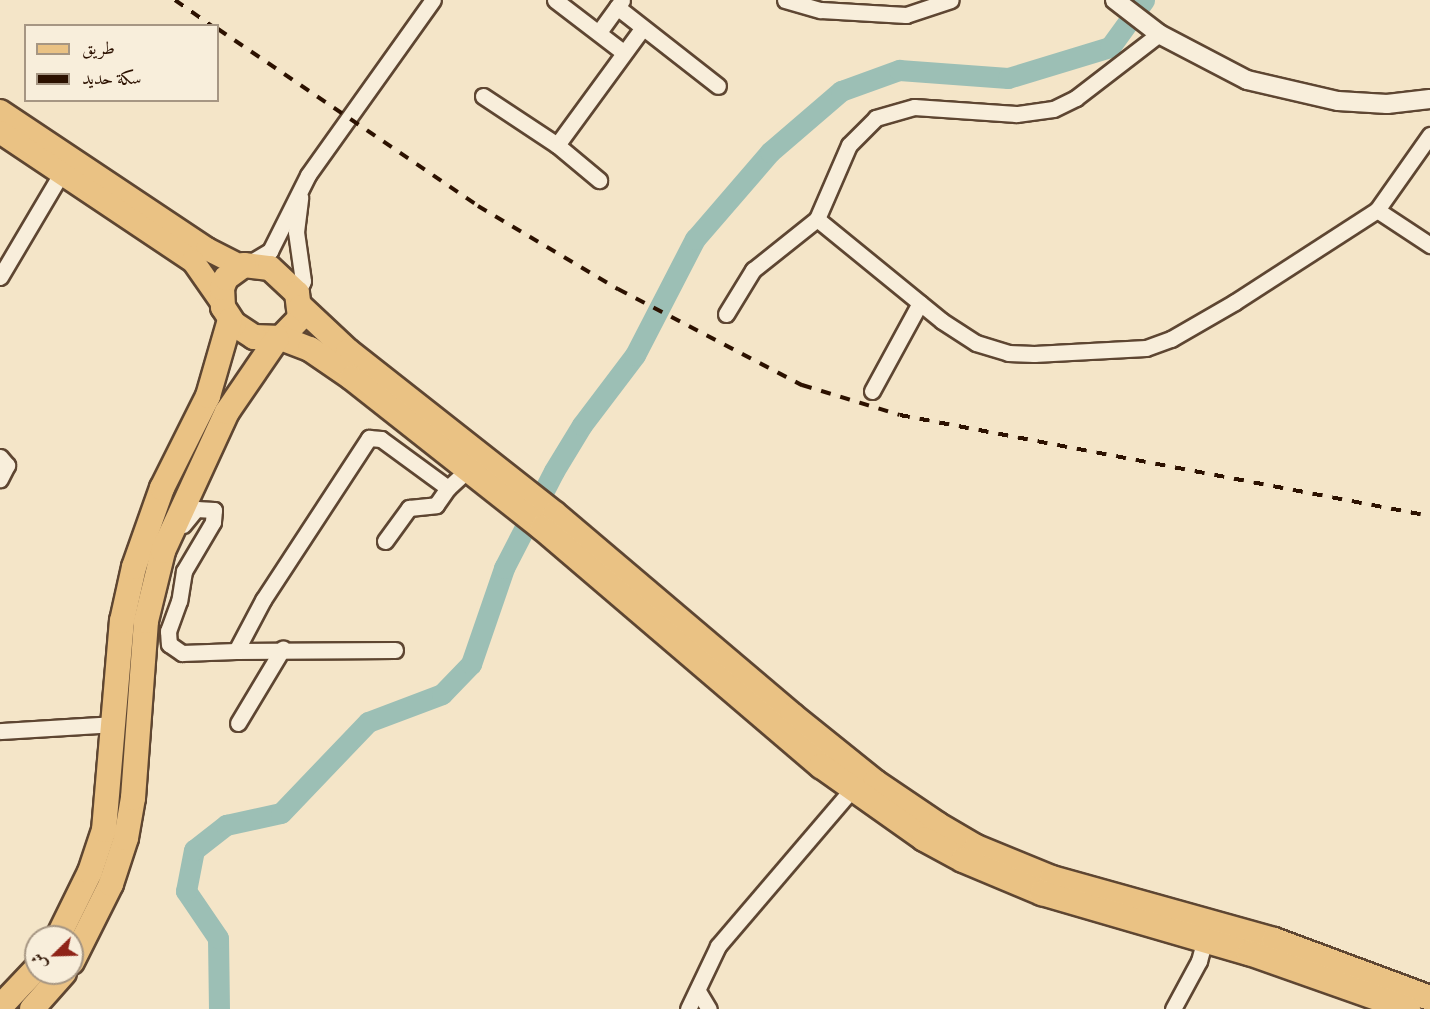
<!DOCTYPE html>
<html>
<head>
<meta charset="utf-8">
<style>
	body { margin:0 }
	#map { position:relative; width:1430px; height:1009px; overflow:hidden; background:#f4e5c8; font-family:"IM FELL Great Primer",Amiri,serif }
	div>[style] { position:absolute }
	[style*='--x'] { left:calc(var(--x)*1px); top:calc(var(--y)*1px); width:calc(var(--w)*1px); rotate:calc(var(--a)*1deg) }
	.river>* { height:21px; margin:-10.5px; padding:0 10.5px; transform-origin:10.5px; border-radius:10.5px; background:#9cbfb5 }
	.roads { filter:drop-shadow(2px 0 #5e4632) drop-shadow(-2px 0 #5e4632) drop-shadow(0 2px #5e4632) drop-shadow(0 -2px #5e4632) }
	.minor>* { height:15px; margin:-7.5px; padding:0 7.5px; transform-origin:7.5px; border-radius:7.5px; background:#f8eedb }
	.tertiary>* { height:18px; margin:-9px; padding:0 9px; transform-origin:9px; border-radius:9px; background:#f8eedb }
	.primary>* { height:22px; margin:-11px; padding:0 11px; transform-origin:11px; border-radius:11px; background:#eac284 }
	.trunk>* { height:24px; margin:-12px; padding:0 12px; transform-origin:12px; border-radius:12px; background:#eac284 }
	.rail>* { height:4px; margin-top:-2px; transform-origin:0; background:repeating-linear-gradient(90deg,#2c1100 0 10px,transparent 0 20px) }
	span { translate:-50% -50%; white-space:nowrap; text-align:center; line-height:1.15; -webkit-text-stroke:4.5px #f8eedb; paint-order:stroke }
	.legend { position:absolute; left:24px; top:24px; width:195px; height:78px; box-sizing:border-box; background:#f8eedb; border:2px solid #a69683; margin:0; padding:8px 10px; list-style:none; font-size:18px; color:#2c1100 }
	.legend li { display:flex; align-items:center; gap:12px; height:30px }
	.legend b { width:30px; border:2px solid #a69683 }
	.north { position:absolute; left:24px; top:925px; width:60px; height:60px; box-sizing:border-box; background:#f8eedb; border:2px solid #a69683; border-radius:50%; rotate:247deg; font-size:16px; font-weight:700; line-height:24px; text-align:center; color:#2c1100 }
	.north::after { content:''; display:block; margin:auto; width:21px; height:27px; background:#8f2418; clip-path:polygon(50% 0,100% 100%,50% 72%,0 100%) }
</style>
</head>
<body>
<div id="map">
	<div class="river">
		<i style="--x:219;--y:1009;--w:71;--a:-90.8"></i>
		<i style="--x:218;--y:938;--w:57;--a:-124.2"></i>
		<i style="--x:186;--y:891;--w:42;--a:-79"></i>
		<i style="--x:194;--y:850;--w:41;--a:-38"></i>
		<i style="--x:226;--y:825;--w:56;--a:-12.3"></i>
		<i style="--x:281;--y:813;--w:126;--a:-46.3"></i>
		<i style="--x:368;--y:722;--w:79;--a:-20.7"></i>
		<i style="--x:442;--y:694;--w:42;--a:-46"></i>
		<i style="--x:471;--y:664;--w:102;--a:-71"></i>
		<i style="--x:504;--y:568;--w:109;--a:-62.7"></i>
		<i style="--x:554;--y:471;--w:54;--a:-58.7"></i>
		<i style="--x:582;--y:425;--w:88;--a:-52.9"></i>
		<i style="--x:635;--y:355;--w:131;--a:-62.7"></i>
		<i style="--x:695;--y:239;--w:115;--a:-49.2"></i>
		<i style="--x:770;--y:152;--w:94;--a:-40.7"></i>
		<i style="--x:841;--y:91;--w:62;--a:-19.9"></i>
		<i style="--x:899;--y:70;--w:109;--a:4.2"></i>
		<i style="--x:1008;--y:78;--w:107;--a:-16.9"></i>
		<i style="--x:1110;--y:47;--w:58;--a:-54.1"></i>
	</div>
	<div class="roads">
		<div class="minor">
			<i style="--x:555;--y:0;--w:86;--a:37.4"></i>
			<i style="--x:785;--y:0;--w:37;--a:16"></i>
			<i style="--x:821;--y:10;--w:85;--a:3.4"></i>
			<i style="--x:906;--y:15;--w:47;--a:-18.4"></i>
			<i style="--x:617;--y:7;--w:128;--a:38"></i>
			<i style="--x:599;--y:32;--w:39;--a:-54"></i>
			<i style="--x:1159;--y:34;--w:105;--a:142.4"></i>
			<i style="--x:1076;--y:98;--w:25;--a:154"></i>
			<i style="--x:1053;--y:109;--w:37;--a:172"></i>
			<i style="--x:1016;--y:114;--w:102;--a:-176.1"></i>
			<i style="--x:914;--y:107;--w:40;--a:164"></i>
			<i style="--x:876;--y:118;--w:38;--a:135"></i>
			<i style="--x:849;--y:145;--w:81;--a:113.4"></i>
			<i style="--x:817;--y:219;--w:161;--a:39.2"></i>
			<i style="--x:942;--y:321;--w:40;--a:32.9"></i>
			<i style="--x:976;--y:343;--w:34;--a:17"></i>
			<i style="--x:1008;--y:353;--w:26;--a:2"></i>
			<i style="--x:1034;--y:354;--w:112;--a:-3.1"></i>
			<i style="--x:1146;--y:348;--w:27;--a:-20"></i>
			<i style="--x:1171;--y:339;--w:74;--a:-30"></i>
			<i style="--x:1235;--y:302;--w:169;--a:-32.9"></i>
			<i style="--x:1377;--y:210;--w:92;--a:-54.8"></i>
			<i style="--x:483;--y:96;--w:89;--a:33.5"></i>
			<i style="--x:557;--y:145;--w:55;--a:39.8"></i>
			<i style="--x:557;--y:145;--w:144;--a:-53.8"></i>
			<i style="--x:1377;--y:210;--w:64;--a:33.4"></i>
			<i style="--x:248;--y:264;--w:26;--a:-31"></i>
			<i style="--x:270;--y:251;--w:85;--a:-63.4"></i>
			<i style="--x:308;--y:175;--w:215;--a:-54.5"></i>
			<i style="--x:0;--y:277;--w:122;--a:-59.4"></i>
			<i style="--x:297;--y:293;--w:13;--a:-63"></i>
			<i style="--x:303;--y:281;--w:49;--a:-98.1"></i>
			<i style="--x:296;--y:232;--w:35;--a:-83"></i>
			<i style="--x:726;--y:314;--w:52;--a:-58.5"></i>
			<i style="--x:753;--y:270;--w:82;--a:-38.6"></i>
			<i style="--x:872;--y:391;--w:100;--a:-61.4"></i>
			<i style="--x:0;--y:457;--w:11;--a:49"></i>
			<i style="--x:7;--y:465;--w:16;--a:117"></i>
			<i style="--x:183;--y:525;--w:21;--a:-51"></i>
			<i style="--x:196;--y:509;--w:18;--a:3"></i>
			<i style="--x:214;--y:510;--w:12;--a:95"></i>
			<i style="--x:213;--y:522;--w:57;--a:120.6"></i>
			<i style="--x:184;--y:571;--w:30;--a:99"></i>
			<i style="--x:179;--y:601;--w:32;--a:110"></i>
			<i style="--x:168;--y:631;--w:13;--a:86"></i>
			<i style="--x:169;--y:644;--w:16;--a:35"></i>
			<i style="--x:182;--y:653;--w:54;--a:-2.1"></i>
			<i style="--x:236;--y:651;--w:58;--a:-62.1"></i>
			<i style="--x:263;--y:600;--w:194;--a:-56.8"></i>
			<i style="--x:369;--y:438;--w:12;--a:5"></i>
			<i style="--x:381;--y:439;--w:83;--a:36.2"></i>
			<i style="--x:448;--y:488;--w:25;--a:-43"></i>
			<i style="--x:385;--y:541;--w:41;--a:-54"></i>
			<i style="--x:409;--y:508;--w:27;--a:-6"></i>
			<i style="--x:436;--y:505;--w:21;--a:-55"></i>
			<i style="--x:236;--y:651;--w:159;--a:-0.4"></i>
			<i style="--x:238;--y:723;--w:87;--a:-59"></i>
			<i style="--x:0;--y:731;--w:116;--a:-3.5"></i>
			<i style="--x:698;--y:991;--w:21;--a:59"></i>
			<i style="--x:688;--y:1009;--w:70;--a:-64.5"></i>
			<i style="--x:718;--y:946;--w:214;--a:-49.5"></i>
			<i style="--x:1173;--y:1009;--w:55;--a:-61.6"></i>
			<i style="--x:1199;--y:961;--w:28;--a:-75"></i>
		</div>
		<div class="tertiary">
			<i style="--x:1115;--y:0;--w:56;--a:37.7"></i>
			<i style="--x:1159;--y:34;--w:99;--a:27.6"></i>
			<i style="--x:1247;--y:80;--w:93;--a:13"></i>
			<i style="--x:1338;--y:101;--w:49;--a:3.5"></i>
			<i style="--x:1387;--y:104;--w:43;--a:-6.6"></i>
		</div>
		<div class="primary">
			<i style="--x:0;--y:111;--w:249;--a:33.7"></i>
			<i style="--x:207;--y:249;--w:38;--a:27"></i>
			<i style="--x:0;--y:132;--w:232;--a:33.8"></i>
			<i style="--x:193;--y:261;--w:49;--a:55"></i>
		</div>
		<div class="trunk">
			<i style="--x:244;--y:265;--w:26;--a:7"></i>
			<i style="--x:270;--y:268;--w:37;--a:43"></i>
			<i style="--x:297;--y:293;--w:25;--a:83"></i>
			<i style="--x:300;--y:318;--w:28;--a:134"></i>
			<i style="--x:281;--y:338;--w:27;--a:-178"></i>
			<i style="--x:254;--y:337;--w:24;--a:-147"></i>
			<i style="--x:234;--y:324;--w:20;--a:-123"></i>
			<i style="--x:223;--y:307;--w:19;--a:-93"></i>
			<i style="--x:222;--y:288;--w:11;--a:-68"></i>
			<i style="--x:226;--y:278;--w:22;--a:-36"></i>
			<i style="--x:301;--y:307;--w:64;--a:43.1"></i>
			<i style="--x:348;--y:351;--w:263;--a:38.2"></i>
			<i style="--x:555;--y:514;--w:311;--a:40.3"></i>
			<i style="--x:792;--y:715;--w:107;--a:38.9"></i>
			<i style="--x:875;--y:782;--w:75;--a:34.1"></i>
			<i style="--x:937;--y:824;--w:45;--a:30.5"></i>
			<i style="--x:976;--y:847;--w:82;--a:22.2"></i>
			<i style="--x:1052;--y:878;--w:230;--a:15.6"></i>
			<i style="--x:1274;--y:940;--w:166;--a:20.4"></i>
			<i style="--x:281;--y:338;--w:31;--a:21"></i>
			<i style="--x:310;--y:349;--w:51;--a:34.6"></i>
			<i style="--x:352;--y:378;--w:242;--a:38.3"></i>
			<i style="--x:542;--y:528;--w:367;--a:40.5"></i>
			<i style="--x:821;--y:766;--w:126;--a:35.3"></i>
			<i style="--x:924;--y:839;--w:44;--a:28.3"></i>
			<i style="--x:963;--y:860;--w:86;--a:22.7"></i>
			<i style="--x:1042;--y:893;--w:216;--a:16.2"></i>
			<i style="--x:1249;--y:953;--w:169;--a:19.4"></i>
			<i style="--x:58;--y:937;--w:72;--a:-63.8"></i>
			<i style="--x:90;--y:872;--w:44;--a:-71.6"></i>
			<i style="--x:104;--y:830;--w:210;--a:-85.1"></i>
			<i style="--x:122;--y:621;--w:55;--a:-77.5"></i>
			<i style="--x:134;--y:567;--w:84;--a:-70.5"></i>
			<i style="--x:162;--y:488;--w:103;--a:-63.4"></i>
			<i style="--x:208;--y:396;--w:79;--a:-73.9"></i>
			<i style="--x:72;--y:962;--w:87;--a:-63.4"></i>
			<i style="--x:111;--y:884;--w:48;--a:-71.9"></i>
			<i style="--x:126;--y:838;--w:41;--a:-80.1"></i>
			<i style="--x:133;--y:798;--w:177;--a:-85.8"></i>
			<i style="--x:146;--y:621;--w:72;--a:-76.3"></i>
			<i style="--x:163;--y:551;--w:153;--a:-65.3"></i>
			<i style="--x:227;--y:412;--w:88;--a:-55.6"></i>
			<i style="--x:0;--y:1007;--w:52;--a:-46.5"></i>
			<i style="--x:32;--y:1009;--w:48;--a:-48.4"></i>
		</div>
	</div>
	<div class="rail">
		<i style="--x:175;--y:0;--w:45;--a:35.1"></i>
		<i style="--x:218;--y:29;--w:315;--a:34.2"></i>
		<i style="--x:478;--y:206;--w:163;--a:30.7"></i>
		<i style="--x:618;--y:289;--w:208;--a:27.6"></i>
		<i style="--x:802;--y:385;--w:102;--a:17"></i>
		<i style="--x:900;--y:415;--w:540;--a:10.79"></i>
	</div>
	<ul class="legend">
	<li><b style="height:8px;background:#eac284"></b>طريق</li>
	<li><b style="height:8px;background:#2c1100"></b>سكة حديد</li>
	</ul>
	<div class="north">ش</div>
</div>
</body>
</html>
